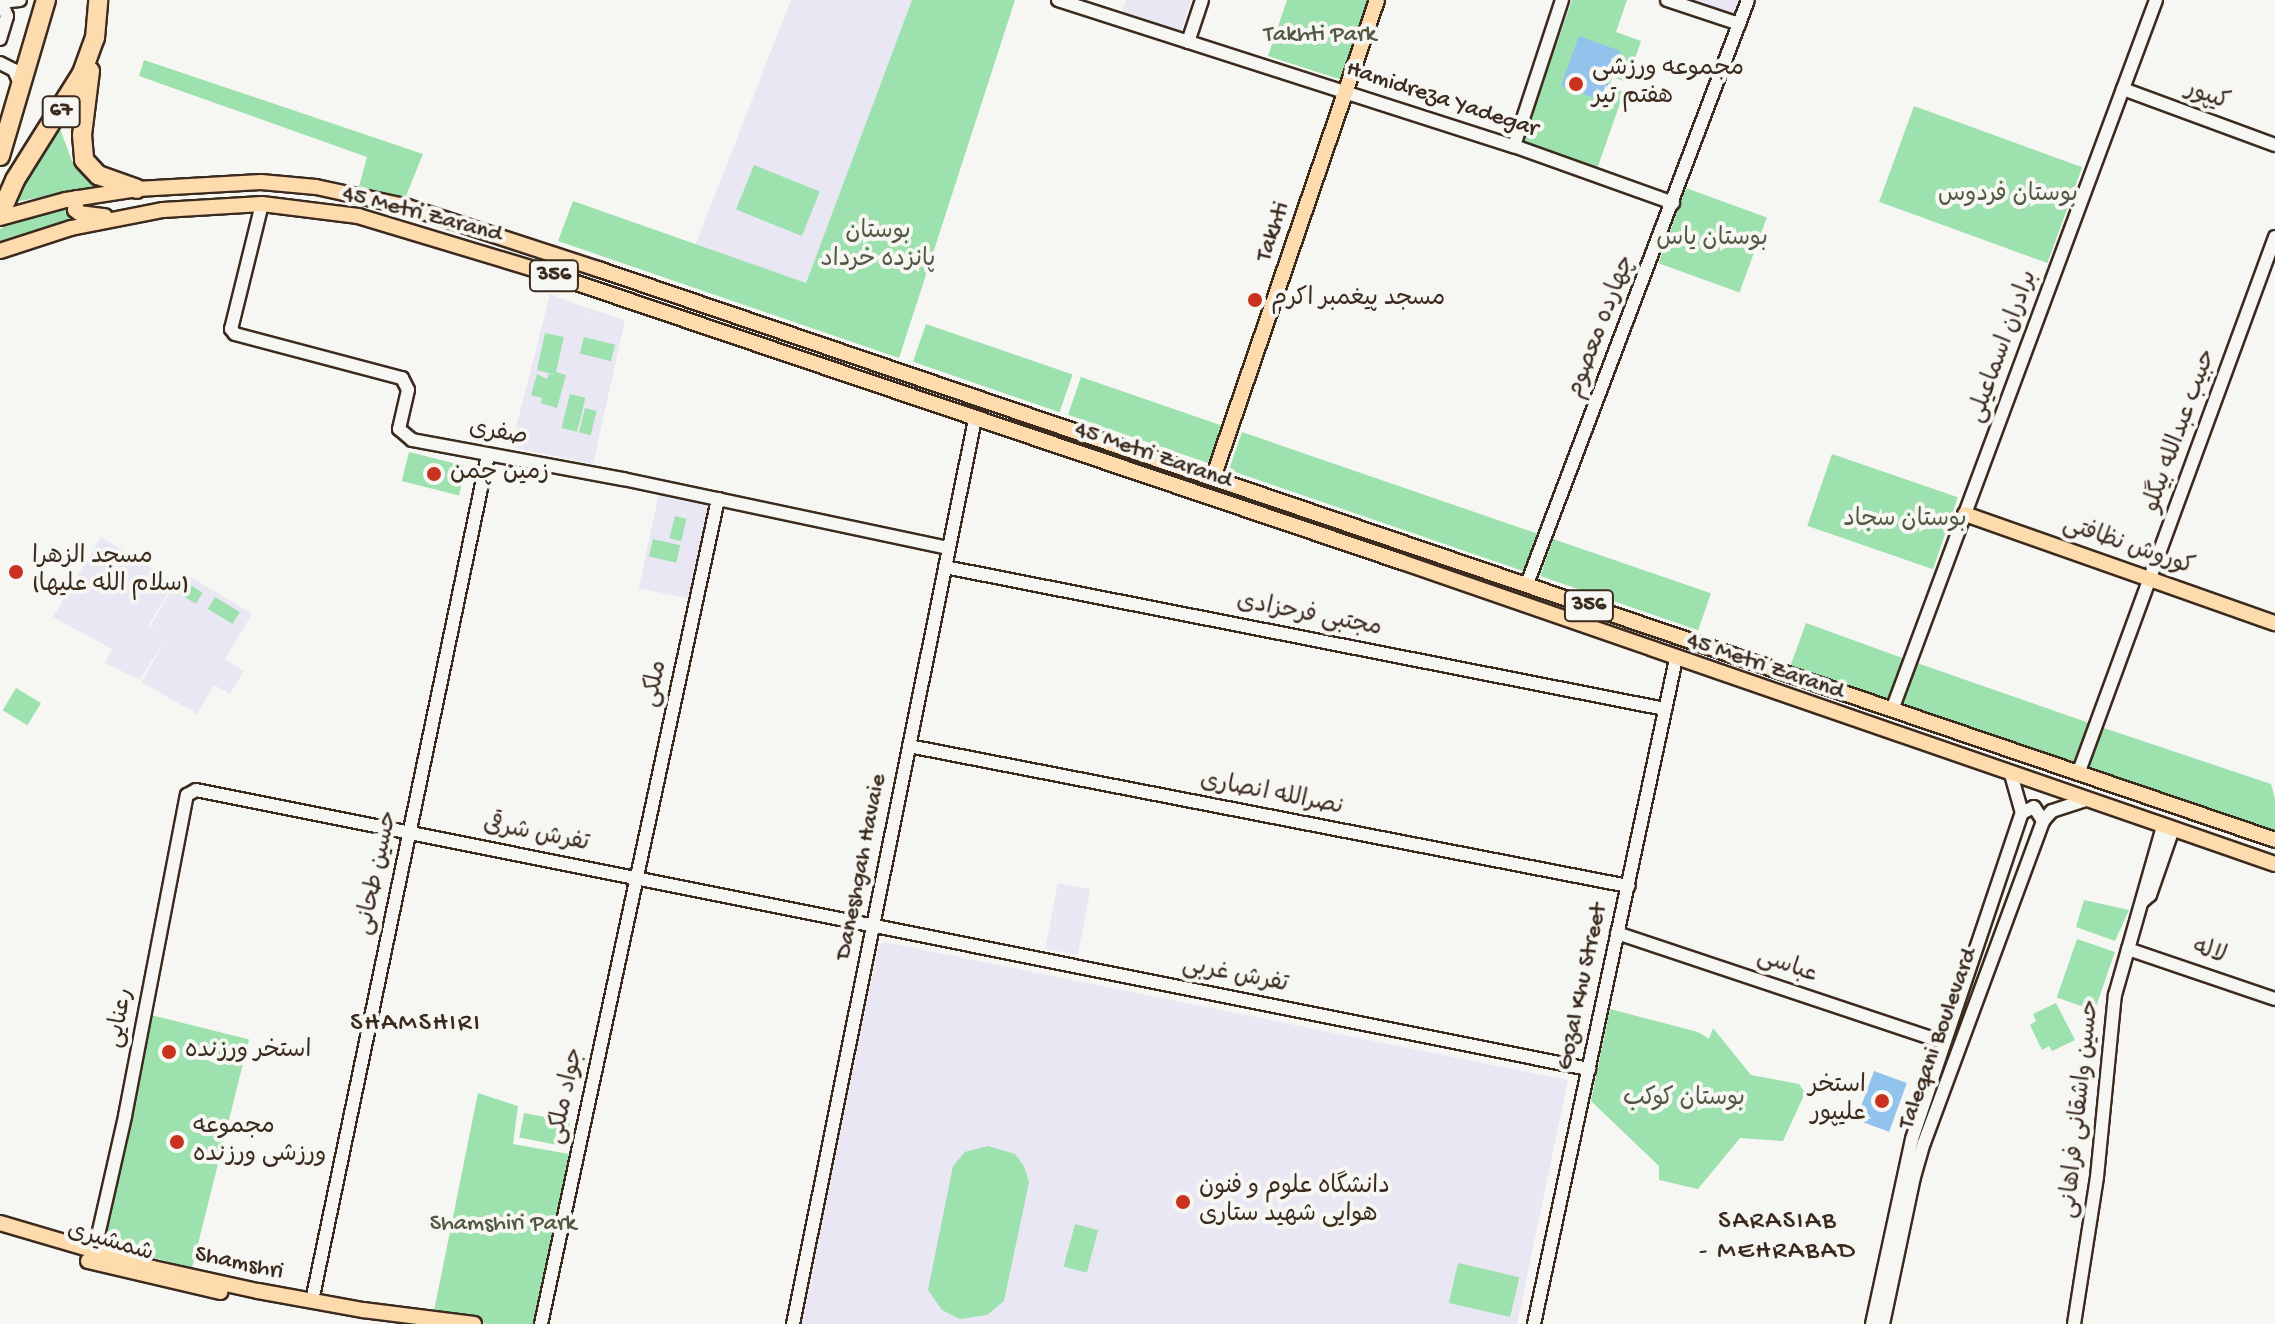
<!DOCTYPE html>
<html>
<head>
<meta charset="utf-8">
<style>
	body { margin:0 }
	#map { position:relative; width:2275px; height:1324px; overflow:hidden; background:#f6f6f2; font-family:"Gochi Hand","Playpen Sans Arabic",sans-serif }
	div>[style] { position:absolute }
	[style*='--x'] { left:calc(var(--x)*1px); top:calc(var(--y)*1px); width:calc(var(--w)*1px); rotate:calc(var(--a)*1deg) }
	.built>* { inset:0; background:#e9e7f3; transform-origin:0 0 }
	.green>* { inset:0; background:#9ce1ae; transform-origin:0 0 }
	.water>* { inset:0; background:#91c3ed; transform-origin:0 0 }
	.roads { filter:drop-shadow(2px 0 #3b2a1e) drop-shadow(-2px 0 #3b2a1e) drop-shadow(0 2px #3b2a1e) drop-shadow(0 -2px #3b2a1e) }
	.minor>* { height:12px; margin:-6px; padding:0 6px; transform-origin:6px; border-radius:6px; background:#f6f6f2 }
	.major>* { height:14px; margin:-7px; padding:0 7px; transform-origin:7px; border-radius:7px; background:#fedbac }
	.highway>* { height:18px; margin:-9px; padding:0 9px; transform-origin:9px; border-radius:9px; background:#fedbac }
	.dots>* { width:22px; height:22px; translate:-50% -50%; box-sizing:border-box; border:4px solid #f6f6f2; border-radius:50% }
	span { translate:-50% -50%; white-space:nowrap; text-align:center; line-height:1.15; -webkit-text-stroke:8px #f6f6f2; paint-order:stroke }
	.shield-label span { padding:2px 6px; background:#f6f6f2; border:2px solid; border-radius:6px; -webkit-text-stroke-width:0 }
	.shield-label { font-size:22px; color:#3b2a1e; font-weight:700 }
	.park-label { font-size:24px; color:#535842 }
	.poi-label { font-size:24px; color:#3b2a1e }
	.left { translate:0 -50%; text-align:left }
	.right { translate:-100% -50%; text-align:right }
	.street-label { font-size:24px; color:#3b2a1e }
	.neighbourhood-label { font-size:26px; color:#3b2a1e; letter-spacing:2px }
</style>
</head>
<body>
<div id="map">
	<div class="built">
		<i style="clip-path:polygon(791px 0,912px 0,806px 283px,695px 246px)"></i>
		<i style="clip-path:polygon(1126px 0,1191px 0,1181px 31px,1122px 12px)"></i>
		<i style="clip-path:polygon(1680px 0,1740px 0,1733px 18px)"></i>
		<i style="clip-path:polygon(550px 294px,587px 308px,585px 321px,588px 308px,625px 320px,593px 464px,511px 447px)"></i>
		<i style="left:659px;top:493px;width:51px;height:97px;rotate:12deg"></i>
		<i style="clip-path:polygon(101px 537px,174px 582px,149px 625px,161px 633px,151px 625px,182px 572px,252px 614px,225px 659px,244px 671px,230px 694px,214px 685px,197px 714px,142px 682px,167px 636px,140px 680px,105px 663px,112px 649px,53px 617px)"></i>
		<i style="left:1058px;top:883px;width:33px;height:67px;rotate:11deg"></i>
		<i style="clip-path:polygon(884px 942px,1568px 1080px,1517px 1324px,798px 1324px,879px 945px)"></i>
	</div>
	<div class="green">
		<i style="clip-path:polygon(912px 0,1015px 0,899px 358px,558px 241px,573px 201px,806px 283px)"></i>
		<i style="clip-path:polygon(1287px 0,1369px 0,1342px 80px,1268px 56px)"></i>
		<i style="clip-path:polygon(1572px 0,1627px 0,1616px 32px,1641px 41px,1627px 82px,1613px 77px,1609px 86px,1624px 92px,1597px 169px,1522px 143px)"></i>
		<i style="clip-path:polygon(144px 60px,423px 154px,406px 196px,403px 199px,358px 190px,367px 157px,139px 76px)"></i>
		<i style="left:1914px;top:106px;width:179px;height:102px;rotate:20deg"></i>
		<i style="clip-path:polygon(60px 129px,72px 161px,86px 174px,108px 185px,14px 202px)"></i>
		<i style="left:754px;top:165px;width:71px;height:48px;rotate:22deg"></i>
		<i style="left:1686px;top:188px;width:86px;height:80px;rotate:20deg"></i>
		<i style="clip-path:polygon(69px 205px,70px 215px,86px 222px,0 246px,0 229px,12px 222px)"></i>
		<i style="left:926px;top:324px;width:155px;height:40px;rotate:19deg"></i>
		<i style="clip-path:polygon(545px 333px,564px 337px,556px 372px,566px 375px,557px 408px,541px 403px,542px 398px,531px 395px,537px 374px,547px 379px,549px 374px,556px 375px,537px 370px)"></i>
		<i style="left:584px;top:337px;width:32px;height:17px;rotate:14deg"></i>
		<i style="left:1081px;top:377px;width:154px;height:40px;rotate:19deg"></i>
		<i style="left:570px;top:394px;width:16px;height:35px;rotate:14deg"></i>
		<i style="left:585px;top:408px;width:12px;height:25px;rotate:14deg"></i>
		<i style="left:1242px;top:432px;width:315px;height:40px;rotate:19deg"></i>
		<i style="left:409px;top:452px;width:59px;height:30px;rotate:14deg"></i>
		<i style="left:1832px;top:454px;width:133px;height:76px;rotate:19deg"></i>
		<i style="left:675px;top:516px;width:12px;height:23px;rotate:14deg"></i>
		<i style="left:653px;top:539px;width:28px;height:18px;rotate:13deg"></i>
		<i style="left:1553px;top:539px;width:167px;height:39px;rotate:19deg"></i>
		<i style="left:184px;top:581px;width:22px;height:13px;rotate:32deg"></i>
		<i style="left:215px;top:597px;width:29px;height:14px;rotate:31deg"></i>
		<i style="left:1806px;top:623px;width:107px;height:50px;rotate:20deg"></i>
		<i style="clip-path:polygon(1917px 663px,2089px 723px,2074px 762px,2071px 764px,1900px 708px)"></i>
		<i style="left:16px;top:688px;width:29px;height:26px;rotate:31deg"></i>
		<i style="clip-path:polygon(2098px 726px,2271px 784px,2275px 799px,2275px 835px,2087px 772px,2085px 763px)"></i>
		<i style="clip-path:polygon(2084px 900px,2129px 910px,2115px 941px,2076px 927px)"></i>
		<i style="left:2077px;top:939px;width:40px;height:62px;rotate:19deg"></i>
		<i style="clip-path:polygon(2056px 1003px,2075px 1040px,2052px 1051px,2049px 1046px,2042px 1050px,2030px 1025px,2036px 1021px,2033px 1014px)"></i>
		<i style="clip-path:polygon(1610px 1009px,1698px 1032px,1709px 1039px,1713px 1028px,1751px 1075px,1799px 1084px,1805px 1093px,1783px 1141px,1740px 1138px,1698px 1189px,1659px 1180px,1659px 1166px,1591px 1101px)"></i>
		<i style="left:151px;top:1015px;width:101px;height:235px;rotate:14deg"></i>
		<i style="clip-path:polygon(478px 1093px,518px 1106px,513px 1144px,569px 1154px,533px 1324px,489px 1324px,433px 1316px)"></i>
		<i style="left:524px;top:1113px;width:47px;height:25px;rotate:11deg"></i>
		<i style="clip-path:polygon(988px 1146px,1015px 1154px,1024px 1166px,1029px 1182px,1004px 1301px,987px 1315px,960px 1319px,942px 1310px,928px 1290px,953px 1166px,965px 1152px)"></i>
		<i style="left:1075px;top:1224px;width:24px;height:44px;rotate:15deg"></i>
		<i style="left:1458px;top:1263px;width:63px;height:41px;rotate:13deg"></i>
	</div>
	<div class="water">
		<i style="left:1579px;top:36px;width:44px;height:53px;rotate:20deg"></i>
		<i style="left:1874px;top:1071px;width:35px;height:52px;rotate:20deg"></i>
	</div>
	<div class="roads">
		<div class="minor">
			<i style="--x:1058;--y:0;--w:479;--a:17.8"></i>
			<i style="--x:1514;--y:146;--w:169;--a:19.7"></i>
			<i style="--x:1667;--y:0;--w:76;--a:18.4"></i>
			<i style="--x:0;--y:2;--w:20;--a:-6"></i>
			<i style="--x:0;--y:39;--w:24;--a:-73"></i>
			<i style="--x:7;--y:16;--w:15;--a:-113"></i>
			<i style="--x:1188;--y:42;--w:44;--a:-71.6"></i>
			<i style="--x:0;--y:63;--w:16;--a:27"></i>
			<i style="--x:14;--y:70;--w:17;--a:66"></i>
			<i style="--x:2123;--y:89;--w:162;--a:20.2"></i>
			<i style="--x:1514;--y:146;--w:154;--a:-71.8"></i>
			<i style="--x:262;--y:204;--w:129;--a:103.9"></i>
			<i style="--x:231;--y:329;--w:6;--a:51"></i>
			<i style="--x:235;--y:334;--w:173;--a:14.8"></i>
			<i style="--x:402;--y:378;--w:13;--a:63"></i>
			<i style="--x:408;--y:390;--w:40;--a:103"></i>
			<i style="--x:399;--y:429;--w:17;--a:40"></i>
			<i style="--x:412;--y:440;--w:215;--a:10.5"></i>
			<i style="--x:623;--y:479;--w:333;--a:12"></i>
			<i style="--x:945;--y:567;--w:734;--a:11.16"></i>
			<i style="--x:1527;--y:584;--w:624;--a:-69.27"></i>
			<i style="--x:1892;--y:710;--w:757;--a:-69.6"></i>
			<i style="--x:909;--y:746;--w:733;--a:11.02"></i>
			<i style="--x:2078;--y:774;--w:572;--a:-69.85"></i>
			<i style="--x:2022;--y:813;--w:13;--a:-27"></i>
			<i style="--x:2034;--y:807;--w:17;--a:57"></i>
			<i style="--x:2143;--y:901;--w:9;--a:-41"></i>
			<i style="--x:2150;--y:895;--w:70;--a:-70.8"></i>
			<i style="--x:1617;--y:933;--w:344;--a:18.5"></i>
			<i style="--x:2128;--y:949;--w:155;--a:18.8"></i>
			<i style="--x:94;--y:1253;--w:140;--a:-77.2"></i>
			<i style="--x:125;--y:1116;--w:327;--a:-79.1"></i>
			<i style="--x:187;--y:795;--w:10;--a:-29"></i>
			<i style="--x:196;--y:790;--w:1421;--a:11.33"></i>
			<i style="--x:312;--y:1301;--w:864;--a:-78.25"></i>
			<i style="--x:541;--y:1324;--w:844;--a:-77.89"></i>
			<i style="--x:793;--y:1324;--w:923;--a:-78.63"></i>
			<i style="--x:1534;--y:1324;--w:680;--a:-77.95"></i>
			<i style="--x:1872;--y:1324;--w:189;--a:-77.8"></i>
			<i style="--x:1912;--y:1139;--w:344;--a:-71.4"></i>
			<i style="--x:2022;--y:813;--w:41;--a:-105.8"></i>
			<i style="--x:1883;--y:1324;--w:150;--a:-78.1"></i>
			<i style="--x:1914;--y:1177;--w:35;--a:-74"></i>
			<i style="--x:1924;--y:1143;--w:343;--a:-69.7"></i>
			<i style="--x:2043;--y:821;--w:13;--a:-48"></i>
			<i style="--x:2052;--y:811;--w:35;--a:-18"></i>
			<i style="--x:2074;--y:1324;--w:149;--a:-81.1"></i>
			<i style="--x:2097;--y:1177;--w:183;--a:-84.4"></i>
			<i style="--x:2115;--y:995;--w:176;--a:-74.1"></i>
		</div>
		<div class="major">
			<i style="--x:77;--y:198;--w:12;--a:99"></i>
			<i style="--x:75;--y:210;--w:5;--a:37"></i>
			<i style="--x:79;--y:213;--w:26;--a:7"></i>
			<i style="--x:0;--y:218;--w:68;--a:-15.3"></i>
			<i style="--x:66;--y:200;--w:72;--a:-8.8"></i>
			<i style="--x:137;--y:189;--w:124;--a:-3.2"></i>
			<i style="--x:261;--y:182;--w:55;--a:5.2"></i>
			<i style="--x:316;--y:187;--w:91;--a:12.1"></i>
			<i style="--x:405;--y:206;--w:203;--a:18.1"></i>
			<i style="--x:598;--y:269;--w:1772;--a:18.8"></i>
			<i style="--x:0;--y:251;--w:75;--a:-17.9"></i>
			<i style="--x:71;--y:228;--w:94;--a:-11.1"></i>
			<i style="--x:163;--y:210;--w:99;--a:-3.5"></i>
			<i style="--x:262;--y:204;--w:97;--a:7.1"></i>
			<i style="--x:358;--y:216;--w:204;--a:16.8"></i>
			<i style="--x:553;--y:275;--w:896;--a:18.68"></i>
			<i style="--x:1402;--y:562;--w:924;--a:19.08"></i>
			<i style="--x:1213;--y:478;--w:505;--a:-71.06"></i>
			<i style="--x:1965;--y:514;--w:329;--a:19.4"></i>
			<i style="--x:0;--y:1223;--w:159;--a:16.4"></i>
			<i style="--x:153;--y:1268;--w:107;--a:12.4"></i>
			<i style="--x:258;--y:1291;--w:107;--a:10.3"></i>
			<i style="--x:363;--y:1310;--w:112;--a:7.2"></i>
			<i style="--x:88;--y:1261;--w:136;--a:13.2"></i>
		</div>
		<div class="highway">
			<i style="--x:90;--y:71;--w:64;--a:97.1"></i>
			<i style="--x:82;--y:135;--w:25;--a:85"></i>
			<i style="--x:84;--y:160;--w:21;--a:47"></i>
			<i style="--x:98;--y:175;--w:41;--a:19.7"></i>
			<i style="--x:0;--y:156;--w:163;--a:-73.6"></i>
			<i style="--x:0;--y:214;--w:37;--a:-66"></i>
			<i style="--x:15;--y:180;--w:126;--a:-57.9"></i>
			<i style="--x:82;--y:73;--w:37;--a:-70"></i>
			<i style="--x:95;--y:38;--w:38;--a:-85"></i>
		</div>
	</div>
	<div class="dots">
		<i style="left:1576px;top:84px;background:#c8321e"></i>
		<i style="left:1255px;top:300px;background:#c8321e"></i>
		<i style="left:434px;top:474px;background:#c8321e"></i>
		<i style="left:16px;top:572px;background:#c8321e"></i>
		<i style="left:169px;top:1052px;background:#c8321e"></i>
		<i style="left:1882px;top:1101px;background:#c8321e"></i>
		<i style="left:177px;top:1142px;background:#c8321e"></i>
		<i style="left:1183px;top:1202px;background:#c8321e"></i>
	</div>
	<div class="shield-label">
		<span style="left:61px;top:112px">67</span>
		<span style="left:554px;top:276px">356</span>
		<span style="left:1589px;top:606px">356</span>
	</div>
	<div class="park-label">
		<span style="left:1320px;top:36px">Takhti Park</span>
		<span style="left:2008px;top:196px">بوستان فردوس</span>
		<span style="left:878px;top:247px">بوستان<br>پانزده خرداد</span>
		<span style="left:1712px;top:240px">بوستان یاس</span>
		<span style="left:1905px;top:521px">بوستان سجاد</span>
		<span style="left:1684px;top:1100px">بوستان کوکب</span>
		<span style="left:503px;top:1225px">Shamshiri Park</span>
	</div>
	<div class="poi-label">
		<span class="left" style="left:1592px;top:84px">مجموعه ورزشی<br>هفتم تیر</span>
		<span class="left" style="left:1271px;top:300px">مسجد پیغمبر اکرم</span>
		<span class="left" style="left:450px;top:474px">زمین چمن</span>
		<span class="left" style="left:32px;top:572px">مسجد الزهرا<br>(سلام الله علیها)</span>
		<span class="left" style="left:185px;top:1052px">استخر ورزنده</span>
		<span class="right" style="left:1866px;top:1101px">استخر<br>علیپور</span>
		<span class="left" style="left:193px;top:1142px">مجموعه<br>ورزشی ورزنده</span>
		<span class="left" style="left:1199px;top:1202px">دانشگاه علوم و فنون<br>هوایی شهید ستاری</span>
	</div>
	<div class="street-label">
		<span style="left:2207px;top:97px;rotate:20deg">کیپور</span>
		<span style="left:1442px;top:100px;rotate:18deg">Hamidreza Yadegar</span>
		<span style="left:422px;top:215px;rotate:15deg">45 Metri Zarand</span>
		<span style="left:1274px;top:232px;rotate:-71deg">Takhti</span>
		<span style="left:1602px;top:327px;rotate:-69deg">چهارده معصوم</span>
		<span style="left:2004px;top:347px;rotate:-70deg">برادران اسماعیلی</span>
		<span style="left:2181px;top:431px;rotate:-70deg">حبیب عبدالله بیگلو</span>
		<span style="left:498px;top:434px;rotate:10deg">صفری</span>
		<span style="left:1153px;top:456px;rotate:19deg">45 Metri Zarand</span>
		<span style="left:2128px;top:547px;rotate:19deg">کوروش نظافتی</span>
		<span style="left:1309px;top:616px;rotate:11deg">مجتبی فرحزادی</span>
		<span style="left:1765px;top:667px;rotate:19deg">45 Metri Zarand</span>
		<span style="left:656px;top:684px;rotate:-78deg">ملکی</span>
		<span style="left:1272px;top:795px;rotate:11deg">نصرالله انصاری</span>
		<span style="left:536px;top:835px;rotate:11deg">تفرش شرقی</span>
		<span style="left:862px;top:867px;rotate:-79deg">Daneshgah Havaie</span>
		<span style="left:378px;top:873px;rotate:-78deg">حسین طحانی</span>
		<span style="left:2209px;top:953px;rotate:19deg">لاله</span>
		<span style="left:1787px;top:967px;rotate:19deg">عباسی</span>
		<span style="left:1235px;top:976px;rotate:11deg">تفرش غربی</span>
		<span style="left:1583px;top:987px;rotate:-78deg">Gozal Khu Street</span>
		<span style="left:121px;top:1018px;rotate:-79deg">رعنایی</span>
		<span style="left:1939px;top:1039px;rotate:-70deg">Taleqani Boulevard</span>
		<span style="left:567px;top:1096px;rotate:-78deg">جواد ملکی</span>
		<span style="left:2081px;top:1109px;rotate:-84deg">حسین واشقانی فراهانی</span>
		<span style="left:110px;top:1243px;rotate:16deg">شمشیری</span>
		<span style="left:239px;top:1264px;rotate:12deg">Shamshri</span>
	</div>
	<div class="neighbourhood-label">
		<span style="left:416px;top:1025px">SHAMSHIRI</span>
		<span style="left:1778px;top:1238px">SARASIAB<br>- MEHRABAD</span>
	</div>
</div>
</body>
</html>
